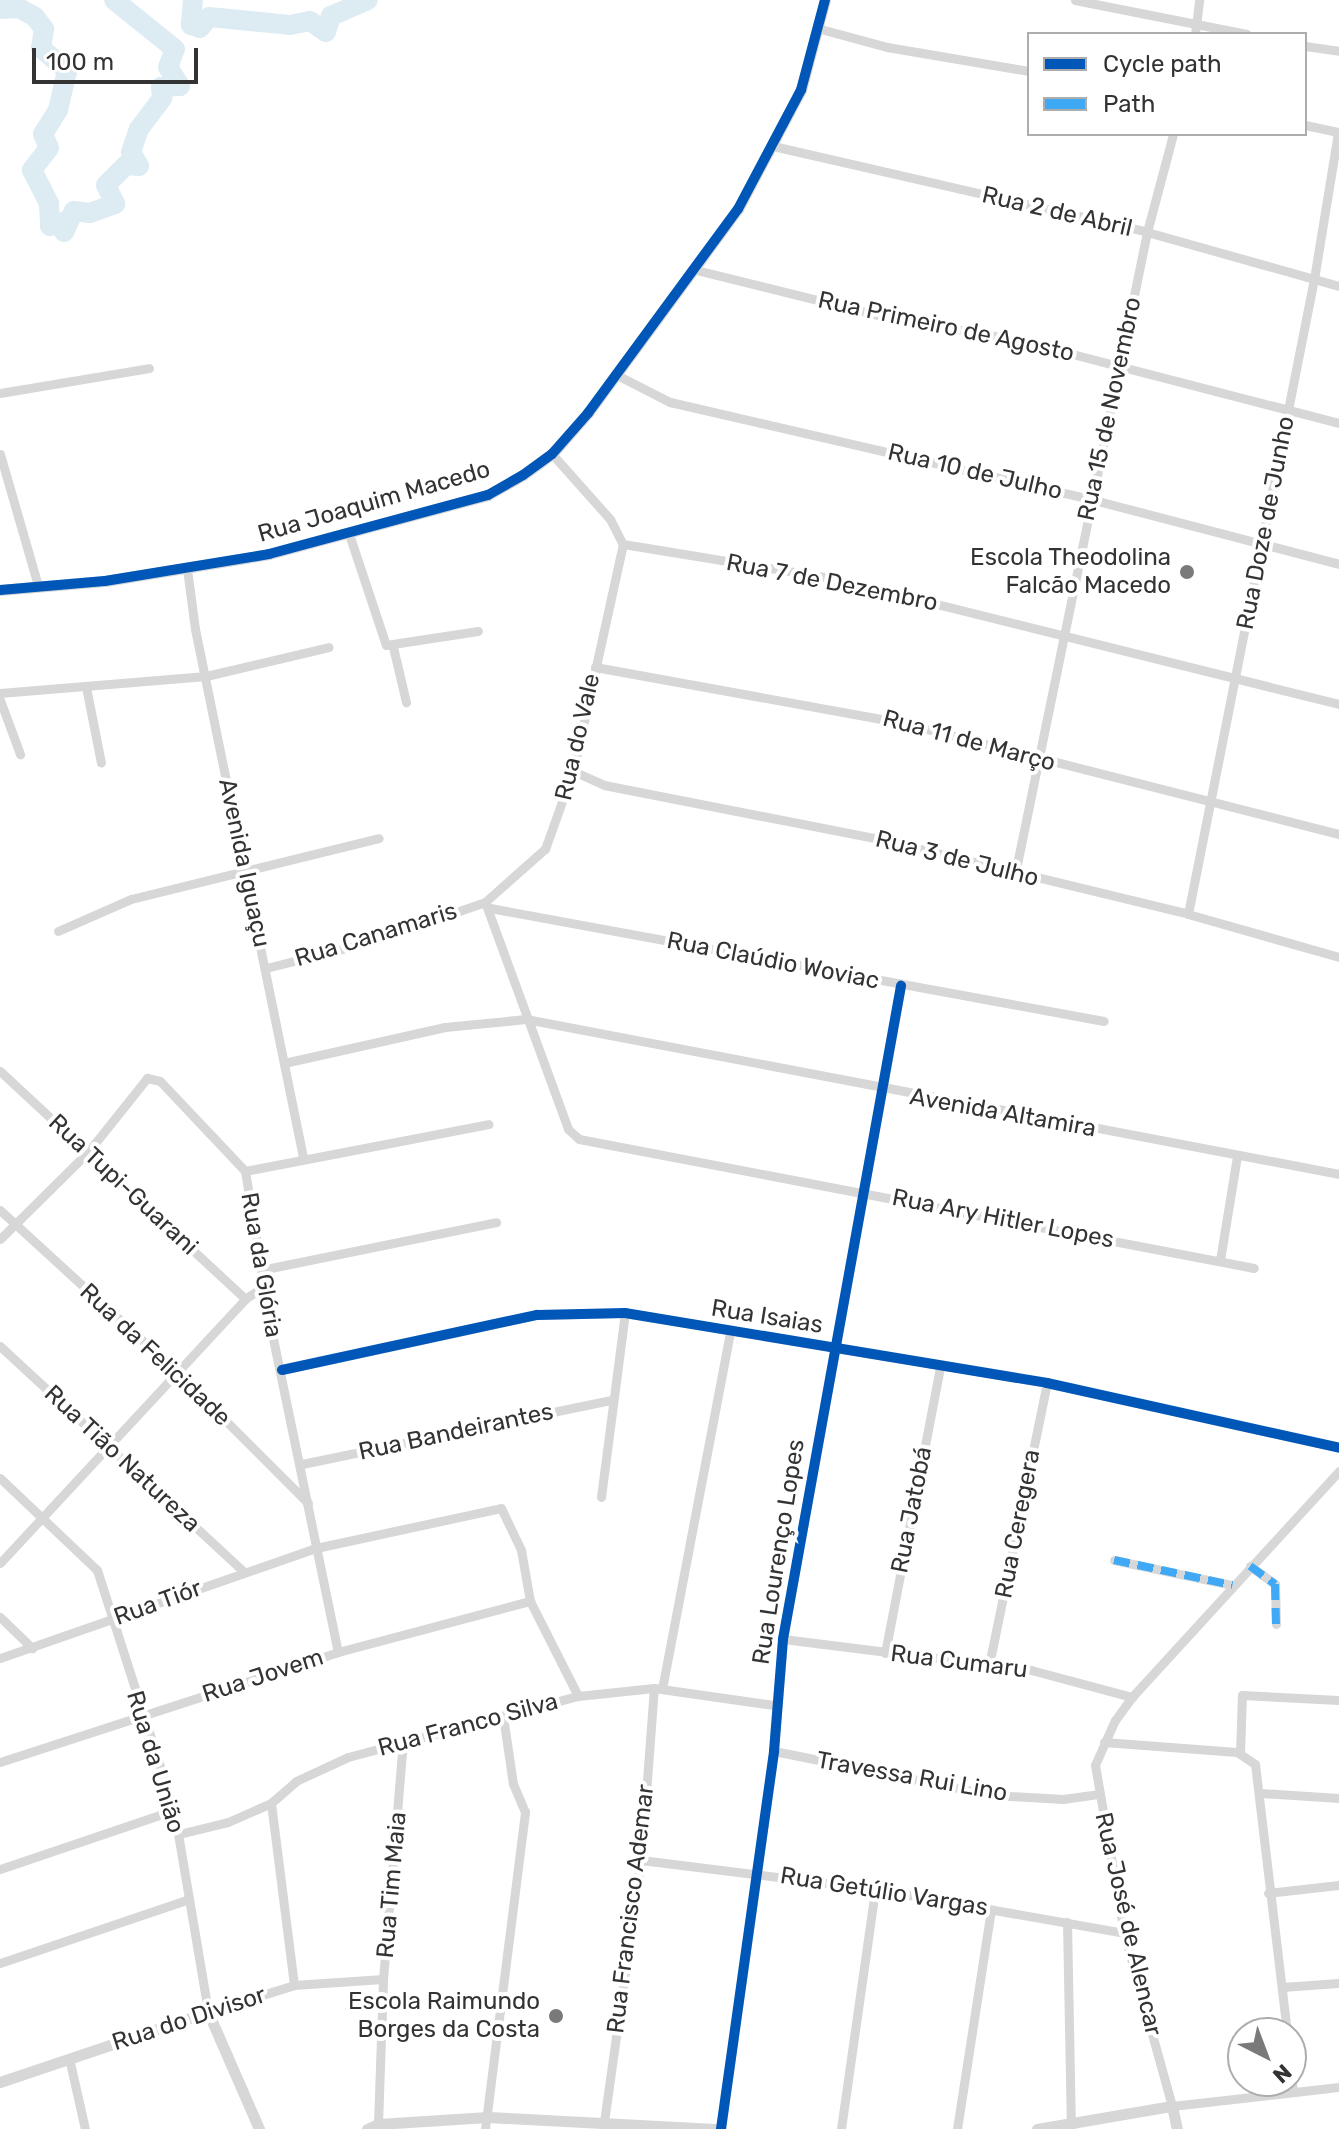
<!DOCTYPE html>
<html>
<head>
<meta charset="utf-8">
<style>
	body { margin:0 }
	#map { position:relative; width:1339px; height:2129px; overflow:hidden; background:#fff; font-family:Rubik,sans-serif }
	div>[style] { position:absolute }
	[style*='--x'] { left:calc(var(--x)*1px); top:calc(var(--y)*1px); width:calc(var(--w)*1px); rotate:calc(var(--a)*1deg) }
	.river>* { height:20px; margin:-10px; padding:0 10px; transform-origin:10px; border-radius:10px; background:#ddebf3 }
	.minor>* { height:9px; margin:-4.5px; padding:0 4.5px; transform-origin:4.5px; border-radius:4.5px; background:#d7d7d7 }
	.tertiary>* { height:11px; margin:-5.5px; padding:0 5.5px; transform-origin:5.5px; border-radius:5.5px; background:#d7d7d7 }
	.quiet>* { height:8px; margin-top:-4px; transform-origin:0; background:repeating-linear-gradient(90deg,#3fa9f5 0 16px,transparent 0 24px) }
	.cycleway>* { height:10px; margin:-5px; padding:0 5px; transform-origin:5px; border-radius:5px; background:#0057b8 }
	.dots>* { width:22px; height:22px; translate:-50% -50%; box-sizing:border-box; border:4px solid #fff; border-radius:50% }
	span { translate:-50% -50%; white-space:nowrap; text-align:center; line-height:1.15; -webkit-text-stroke:8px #fff; paint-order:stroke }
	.street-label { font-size:24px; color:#333 }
	.poi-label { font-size:24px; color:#333 }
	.right { translate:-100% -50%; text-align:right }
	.legend { position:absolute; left:1027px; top:32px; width:280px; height:104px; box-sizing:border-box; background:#fff; border:2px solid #adadad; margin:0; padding:10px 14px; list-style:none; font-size:24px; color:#333 }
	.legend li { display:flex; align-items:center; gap:16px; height:40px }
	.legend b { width:40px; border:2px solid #adadad }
	.north { position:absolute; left:1227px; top:2017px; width:80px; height:80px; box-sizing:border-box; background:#fff; border:2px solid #adadad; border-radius:50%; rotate:138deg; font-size:22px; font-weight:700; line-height:32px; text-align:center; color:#333 }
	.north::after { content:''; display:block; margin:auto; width:28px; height:36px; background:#7a7a7a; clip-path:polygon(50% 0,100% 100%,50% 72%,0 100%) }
	.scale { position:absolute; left:32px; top:48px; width:166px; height:36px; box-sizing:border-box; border:4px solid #333; border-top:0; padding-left:10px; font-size:24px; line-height:28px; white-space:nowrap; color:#333; -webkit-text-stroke:6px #fff; paint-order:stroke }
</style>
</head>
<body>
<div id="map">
	<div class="river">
		<i style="--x:193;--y:0;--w:25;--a:95"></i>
		<i style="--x:191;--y:25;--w:9;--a:18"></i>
		<i style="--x:200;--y:28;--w:14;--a:-51"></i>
		<i style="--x:209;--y:17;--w:81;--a:5.6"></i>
		<i style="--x:290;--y:25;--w:20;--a:-11"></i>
		<i style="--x:310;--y:21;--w:19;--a:35"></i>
		<i style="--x:326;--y:32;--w:17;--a:-73"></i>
		<i style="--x:331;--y:16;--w:40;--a:-23.4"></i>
		<i style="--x:0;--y:9;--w:19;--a:-3"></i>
		<i style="--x:19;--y:8;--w:18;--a:29"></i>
		<i style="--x:35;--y:17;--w:15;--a:53"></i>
		<i style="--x:44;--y:29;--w:19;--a:99"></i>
		<i style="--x:41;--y:48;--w:35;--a:41"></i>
		<i style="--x:67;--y:71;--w:40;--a:103"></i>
		<i style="--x:58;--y:110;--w:28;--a:122"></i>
		<i style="--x:43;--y:134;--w:15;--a:67"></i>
		<i style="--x:49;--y:148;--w:28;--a:128"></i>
		<i style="--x:32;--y:170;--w:38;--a:63"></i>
		<i style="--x:49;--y:204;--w:22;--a:87"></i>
		<i style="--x:50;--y:226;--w:17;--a:-17"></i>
		<i style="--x:66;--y:221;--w:11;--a:100"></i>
		<i style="--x:64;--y:232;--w:23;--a:-65"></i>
		<i style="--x:74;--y:211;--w:16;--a:7"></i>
		<i style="--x:90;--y:213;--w:27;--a:-20"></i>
		<i style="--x:115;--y:204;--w:21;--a:-115"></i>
		<i style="--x:106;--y:185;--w:28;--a:-45"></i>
		<i style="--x:126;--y:165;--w:13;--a:4"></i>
		<i style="--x:139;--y:166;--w:16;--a:-120"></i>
		<i style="--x:131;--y:152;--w:24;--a:-71"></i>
		<i style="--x:139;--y:129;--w:39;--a:-53"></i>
		<i style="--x:162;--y:98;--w:11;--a:-95"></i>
		<i style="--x:161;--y:87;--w:19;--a:-3"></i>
		<i style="--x:180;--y:86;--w:22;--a:-122"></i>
		<i style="--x:168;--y:67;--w:19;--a:-69"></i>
		<i style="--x:175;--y:49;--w:78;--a:-141.2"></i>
	</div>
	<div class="minor">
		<i style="--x:1075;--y:0;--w:175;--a:11.2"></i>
		<i style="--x:817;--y:28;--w:73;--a:15.2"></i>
		<i style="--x:887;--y:47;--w:144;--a:9.6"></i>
		<i style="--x:1195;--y:34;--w:34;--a:-83"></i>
		<i style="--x:1305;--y:46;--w:34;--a:8"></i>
		<i style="--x:1305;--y:125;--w:35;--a:12"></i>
		<i style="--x:773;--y:146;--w:384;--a:12.9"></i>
		<i style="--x:1147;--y:232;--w:199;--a:15.7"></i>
		<i style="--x:692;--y:269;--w:200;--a:13.9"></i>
		<i style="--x:886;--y:317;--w:138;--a:10"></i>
		<i style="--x:1022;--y:341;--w:327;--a:14.5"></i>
		<i style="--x:615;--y:374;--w:62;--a:27"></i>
		<i style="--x:670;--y:402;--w:431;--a:13"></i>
		<i style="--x:1090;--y:499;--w:257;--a:14.6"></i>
		<i style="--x:0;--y:393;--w:151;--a:-9.5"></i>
		<i style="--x:0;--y:454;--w:137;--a:73.9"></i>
		<i style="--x:552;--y:454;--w:87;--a:48.3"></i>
		<i style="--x:610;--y:519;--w:28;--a:63"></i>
		<i style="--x:349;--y:534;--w:117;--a:71.6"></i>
		<i style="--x:386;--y:645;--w:93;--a:-8.7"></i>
		<i style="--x:623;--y:544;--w:216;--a:9.3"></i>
		<i style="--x:836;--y:579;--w:518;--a:13.96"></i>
		<i style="--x:187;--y:569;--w:61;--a:82.4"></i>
		<i style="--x:195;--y:629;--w:539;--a:78.44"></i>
		<i style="--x:393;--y:647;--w:57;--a:76.7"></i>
		<i style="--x:595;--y:667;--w:313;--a:10.3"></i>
		<i style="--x:903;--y:723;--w:450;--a:14.3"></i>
		<i style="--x:86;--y:687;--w:77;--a:78.8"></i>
		<i style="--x:0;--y:693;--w:207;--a:-4.7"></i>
		<i style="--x:206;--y:676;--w:126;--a:-13.3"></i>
		<i style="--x:0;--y:700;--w:58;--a:69.7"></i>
		<i style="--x:573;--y:771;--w:34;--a:24"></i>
		<i style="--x:604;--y:785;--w:276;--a:11.1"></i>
		<i style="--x:875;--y:838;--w:322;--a:13.6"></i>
		<i style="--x:1188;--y:914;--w:157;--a:15.9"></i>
		<i style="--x:1015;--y:874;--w:655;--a:-78.38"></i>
		<i style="--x:1147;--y:232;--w:101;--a:-75.1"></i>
		<i style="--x:485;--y:902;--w:242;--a:69.9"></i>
		<i style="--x:568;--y:1129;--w:15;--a:42"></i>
		<i style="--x:579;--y:1139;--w:687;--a:10.82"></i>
		<i style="--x:490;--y:908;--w:624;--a:10.43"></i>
		<i style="--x:1188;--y:914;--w:647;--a:-78.78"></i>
		<i style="--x:1314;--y:279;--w:149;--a:-80.7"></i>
		<i style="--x:58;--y:931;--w:80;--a:-23.7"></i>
		<i style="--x:131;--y:899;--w:255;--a:-13.8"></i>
		<i style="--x:266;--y:968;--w:107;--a:-14"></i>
		<i style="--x:370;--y:942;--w:122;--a:-19.2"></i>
		<i style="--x:485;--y:902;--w:80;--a:-41.5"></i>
		<i style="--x:545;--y:849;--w:83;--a:-70.3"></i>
		<i style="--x:573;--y:771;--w:232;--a:-77.6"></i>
		<i style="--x:284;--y:1063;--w:165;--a:-12.6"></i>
		<i style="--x:445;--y:1027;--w:81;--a:-5.6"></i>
		<i style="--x:526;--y:1019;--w:828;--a:10.79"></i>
		<i style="--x:0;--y:1071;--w:335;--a:42.9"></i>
		<i style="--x:245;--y:1171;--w:160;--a:80.7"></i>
		<i style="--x:271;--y:1329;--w:330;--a:78.3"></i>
		<i style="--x:245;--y:1171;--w:248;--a:-10.9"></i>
		<i style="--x:0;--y:1210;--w:244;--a:42.5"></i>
		<i style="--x:180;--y:1375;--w:181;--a:45"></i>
		<i style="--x:0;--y:1239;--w:124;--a:-44.7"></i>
		<i style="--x:88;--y:1152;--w:95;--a:-51.4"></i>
		<i style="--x:147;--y:1078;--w:13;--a:13"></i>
		<i style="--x:160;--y:1081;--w:124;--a:46.6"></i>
		<i style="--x:1220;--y:1260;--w:105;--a:-80.7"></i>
		<i style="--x:261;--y:1270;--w:240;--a:-11.5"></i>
		<i style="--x:0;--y:1346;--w:333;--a:42.8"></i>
		<i style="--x:282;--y:1370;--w:261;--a:-12.2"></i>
		<i style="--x:537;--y:1315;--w:88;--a:-1.3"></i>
		<i style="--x:625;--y:1313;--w:428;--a:9.4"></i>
		<i style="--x:1047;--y:1383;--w:299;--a:12.5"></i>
		<i style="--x:302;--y:1464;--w:316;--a:-11.7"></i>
		<i style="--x:1339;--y:1471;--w:306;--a:132.5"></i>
		<i style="--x:1132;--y:1697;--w:29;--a:126"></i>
		<i style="--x:1115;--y:1720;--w:49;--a:114"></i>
		<i style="--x:1095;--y:1765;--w:170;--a:80.2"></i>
		<i style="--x:1124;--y:1933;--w:180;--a:74.5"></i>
		<i style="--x:1172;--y:2106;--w:168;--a:-6.5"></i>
		<i style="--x:0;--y:1478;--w:134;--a:43.5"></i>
		<i style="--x:97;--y:1570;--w:252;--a:72.2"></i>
		<i style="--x:174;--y:1810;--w:205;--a:80.4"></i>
		<i style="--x:208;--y:2012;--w:90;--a:-17.4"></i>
		<i style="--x:294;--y:1985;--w:89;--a:-3.9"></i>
		<i style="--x:601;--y:1497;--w:186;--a:-82.6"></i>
		<i style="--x:1114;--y:1560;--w:121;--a:12"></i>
		<i style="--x:0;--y:1563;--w:360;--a:-47.1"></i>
		<i style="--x:245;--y:1299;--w:25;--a:-34"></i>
		<i style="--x:1250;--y:1566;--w:31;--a:36"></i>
		<i style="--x:1275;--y:1584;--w:40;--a:88.6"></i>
		<i style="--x:0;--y:1617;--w:45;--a:44.1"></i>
		<i style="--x:783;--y:1639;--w:250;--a:7.1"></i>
		<i style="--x:1031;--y:1670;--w:105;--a:15"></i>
		<i style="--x:885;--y:1653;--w:291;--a:-79.1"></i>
		<i style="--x:0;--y:1658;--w:335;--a:-19.2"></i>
		<i style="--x:316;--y:1548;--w:189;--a:-12.2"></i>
		<i style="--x:501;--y:1508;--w:47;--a:64.5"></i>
		<i style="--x:521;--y:1550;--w:52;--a:80"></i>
		<i style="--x:530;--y:1601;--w:106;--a:63.2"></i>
		<i style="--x:989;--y:1665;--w:288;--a:-78.4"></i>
		<i style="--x:662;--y:1689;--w:363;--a:-79.2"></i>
		<i style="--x:1104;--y:1742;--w:133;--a:4.3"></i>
		<i style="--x:1237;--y:1752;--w:22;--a:34"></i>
		<i style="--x:1255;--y:1764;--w:271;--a:83.2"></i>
		<i style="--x:774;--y:1751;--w:222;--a:11.4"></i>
		<i style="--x:992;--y:1795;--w:71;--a:3.2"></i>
		<i style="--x:1063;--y:1799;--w:35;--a:-8"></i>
		<i style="--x:1240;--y:1754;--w:59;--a:-88.1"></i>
		<i style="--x:1242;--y:1695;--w:97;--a:3"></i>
		<i style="--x:0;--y:1762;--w:355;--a:-18"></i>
		<i style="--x:338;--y:1652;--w:199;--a:-14.9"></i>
		<i style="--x:1260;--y:1793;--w:79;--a:3.6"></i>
		<i style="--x:271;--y:1803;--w:183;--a:82.8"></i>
		<i style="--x:179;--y:1834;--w:50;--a:-13.8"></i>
		<i style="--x:228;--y:1822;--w:47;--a:-23.8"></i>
		<i style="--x:271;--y:1803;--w:33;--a:-41"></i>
		<i style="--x:296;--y:1781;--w:57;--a:-24.8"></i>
		<i style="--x:348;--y:1757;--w:238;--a:-14.9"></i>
		<i style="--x:578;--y:1696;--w:76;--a:-6"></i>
		<i style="--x:654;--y:1688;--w:121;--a:8.1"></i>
		<i style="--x:641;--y:1860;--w:236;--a:7.1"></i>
		<i style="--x:875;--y:1889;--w:253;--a:10"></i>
		<i style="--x:0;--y:1869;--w:184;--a:-18.7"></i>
		<i style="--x:1268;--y:1893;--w:71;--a:-6.4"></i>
		<i style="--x:1067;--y:1922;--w:207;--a:88.9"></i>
		<i style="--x:0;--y:1963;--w:196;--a:-18.7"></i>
		<i style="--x:1282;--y:1987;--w:57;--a:-4"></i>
		<i style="--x:69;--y:2058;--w:73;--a:77.3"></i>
		<i style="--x:1291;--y:2075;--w:17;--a:83"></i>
		<i style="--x:378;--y:2124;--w:145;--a:-88"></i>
		<i style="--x:383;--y:1979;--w:238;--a:-85.2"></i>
		<i style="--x:485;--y:2129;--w:320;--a:-82.8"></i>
		<i style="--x:525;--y:1812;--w:30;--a:-113"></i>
		<i style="--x:513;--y:1784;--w:69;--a:-98.4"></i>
		<i style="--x:603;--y:2129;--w:272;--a:-82"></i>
		<i style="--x:641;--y:1860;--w:172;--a:-85.7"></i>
		<i style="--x:721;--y:2129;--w:382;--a:-82"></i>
		<i style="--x:774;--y:1751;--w:112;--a:-85.4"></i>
		<i style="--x:783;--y:1639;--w:664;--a:-79.76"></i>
		<i style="--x:841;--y:2129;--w:242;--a:-81.9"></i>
		<i style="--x:957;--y:2129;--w:222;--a:-81.2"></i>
	</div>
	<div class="tertiary">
		<i style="--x:0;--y:590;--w:105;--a:-4.9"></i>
		<i style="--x:105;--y:581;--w:166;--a:-9.3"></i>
		<i style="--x:269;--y:554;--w:227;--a:-15.1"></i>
		<i style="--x:488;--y:495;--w:40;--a:-29.7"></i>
		<i style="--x:523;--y:475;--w:36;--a:-36"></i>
		<i style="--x:552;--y:454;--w:55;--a:-48.7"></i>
		<i style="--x:588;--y:413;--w:253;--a:-53.7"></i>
		<i style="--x:738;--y:209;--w:135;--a:-62.1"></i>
		<i style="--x:801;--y:90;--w:93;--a:-75.1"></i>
		<i style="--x:0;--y:2082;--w:219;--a:-18.6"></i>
		<i style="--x:208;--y:2012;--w:128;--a:66.4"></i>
		<i style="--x:367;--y:2129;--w:12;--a:-24"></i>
		<i style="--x:378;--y:2124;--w:110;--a:-3.6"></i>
		<i style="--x:488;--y:2117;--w:232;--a:3"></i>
		<i style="--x:1037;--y:2129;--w:137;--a:-9.7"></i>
		<i style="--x:1172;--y:2106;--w:24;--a:78"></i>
	</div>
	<div class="quiet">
		<i style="--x:1114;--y:1560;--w:121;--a:12"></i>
		<i style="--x:1250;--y:1566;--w:31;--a:36"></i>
		<i style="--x:1275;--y:1584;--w:40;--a:88.6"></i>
	</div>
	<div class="cycleway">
		<i style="--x:0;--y:590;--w:105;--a:-4.9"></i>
		<i style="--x:105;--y:581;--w:166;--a:-9.3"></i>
		<i style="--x:269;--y:554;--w:227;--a:-15.1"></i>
		<i style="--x:488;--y:495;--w:40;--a:-29.7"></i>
		<i style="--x:523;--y:475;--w:36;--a:-36"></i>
		<i style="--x:552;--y:454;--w:55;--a:-48.7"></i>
		<i style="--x:588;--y:413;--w:253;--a:-53.7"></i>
		<i style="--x:738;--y:209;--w:135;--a:-62.1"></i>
		<i style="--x:801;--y:90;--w:93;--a:-75.1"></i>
		<i style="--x:282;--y:1370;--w:261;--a:-12.2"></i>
		<i style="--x:537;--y:1315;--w:88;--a:-1.3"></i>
		<i style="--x:625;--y:1313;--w:428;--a:9.4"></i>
		<i style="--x:1047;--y:1383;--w:299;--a:12.5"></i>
		<i style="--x:721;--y:2129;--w:382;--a:-82"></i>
		<i style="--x:774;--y:1751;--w:112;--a:-85.4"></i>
		<i style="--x:783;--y:1639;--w:664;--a:-79.76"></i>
	</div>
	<div class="dots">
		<i style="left:1187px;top:572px;background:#7a7a7a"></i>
		<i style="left:556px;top:2016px;background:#7a7a7a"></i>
	</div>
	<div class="street-label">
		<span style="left:1057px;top:212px;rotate:13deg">Rua 2 de Abril</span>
		<span style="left:946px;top:327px;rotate:12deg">Rua Primeiro de Agosto</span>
		<span style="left:1110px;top:409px;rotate:-78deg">Rua 15 de Novembro</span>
		<span style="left:975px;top:472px;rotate:13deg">Rua 10 de Julho</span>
		<span style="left:374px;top:502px;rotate:-16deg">Rua Joaquim Macedo</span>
		<span style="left:1266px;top:523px;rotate:-79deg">Rua Doze de Junho</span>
		<span style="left:832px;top:583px;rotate:11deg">Rua 7 de Dezembro</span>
		<span style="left:578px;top:737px;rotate:-77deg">Rua do Vale</span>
		<span style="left:969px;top:741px;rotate:15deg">Rua 11 de Março</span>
		<span style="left:957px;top:859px;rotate:14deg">Rua 3 de Julho</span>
		<span style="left:244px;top:863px;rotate:78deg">Avenida Iguaçu</span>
		<span style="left:376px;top:935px;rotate:-17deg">Rua Canamaris</span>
		<span style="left:773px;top:961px;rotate:11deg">Rua Claúdio Woviac</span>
		<span style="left:1003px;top:1113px;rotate:10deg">Avenida Altamira</span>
		<span style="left:123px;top:1185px;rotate:43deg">Rua Tupi-Guarani</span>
		<span style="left:1003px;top:1219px;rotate:11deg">Rua Ary Hitler Lopes</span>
		<span style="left:261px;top:1265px;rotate:80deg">Rua da Glória</span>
		<span style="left:767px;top:1317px;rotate:9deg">Rua Isaias</span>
		<span style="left:155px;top:1355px;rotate:43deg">Rua da Felicidade</span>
		<span style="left:456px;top:1432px;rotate:-12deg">Rua Bandeirantes</span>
		<span style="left:122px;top:1459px;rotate:43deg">Rua Tião Natureza</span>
		<span style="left:912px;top:1510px;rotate:-79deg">Rua Jatobá</span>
		<span style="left:1018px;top:1524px;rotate:-79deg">Rua Ceregera</span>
		<span style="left:779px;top:1552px;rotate:-81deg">Rua Lourenço Lopes</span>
		<span style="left:158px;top:1603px;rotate:-20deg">Rua Tiór</span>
		<span style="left:959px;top:1662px;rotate:7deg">Rua Cumaru</span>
		<span style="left:263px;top:1676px;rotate:-18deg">Rua Jovem</span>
		<span style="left:468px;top:1725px;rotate:-15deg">Rua Franco Silva</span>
		<span style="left:155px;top:1762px;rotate:73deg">Rua da União</span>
		<span style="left:912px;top:1777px;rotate:10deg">Travessa Rui Lino</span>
		<span style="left:392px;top:1885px;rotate:-85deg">Rua Tim Maia</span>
		<span style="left:884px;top:1892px;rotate:9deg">Rua Getúlio Vargas</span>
		<span style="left:631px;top:1909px;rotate:-83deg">Rua Francisco Ademar</span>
		<span style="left:1128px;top:1924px;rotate:77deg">Rua José de Alencar</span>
		<span style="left:189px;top:2019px;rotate:-18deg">Rua do Divisor</span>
	</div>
	<div class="poi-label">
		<span class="right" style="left:1171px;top:572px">Escola Theodolina<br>Falcão Macedo</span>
		<span class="right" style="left:540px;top:2016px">Escola Raimundo<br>Borges da Costa</span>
	</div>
	<ul class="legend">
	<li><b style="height:10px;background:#0057b8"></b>Cycle path</li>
	<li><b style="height:10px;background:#3fa9f5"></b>Path</li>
	</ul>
	<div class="north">N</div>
	<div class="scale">100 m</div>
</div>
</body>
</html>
